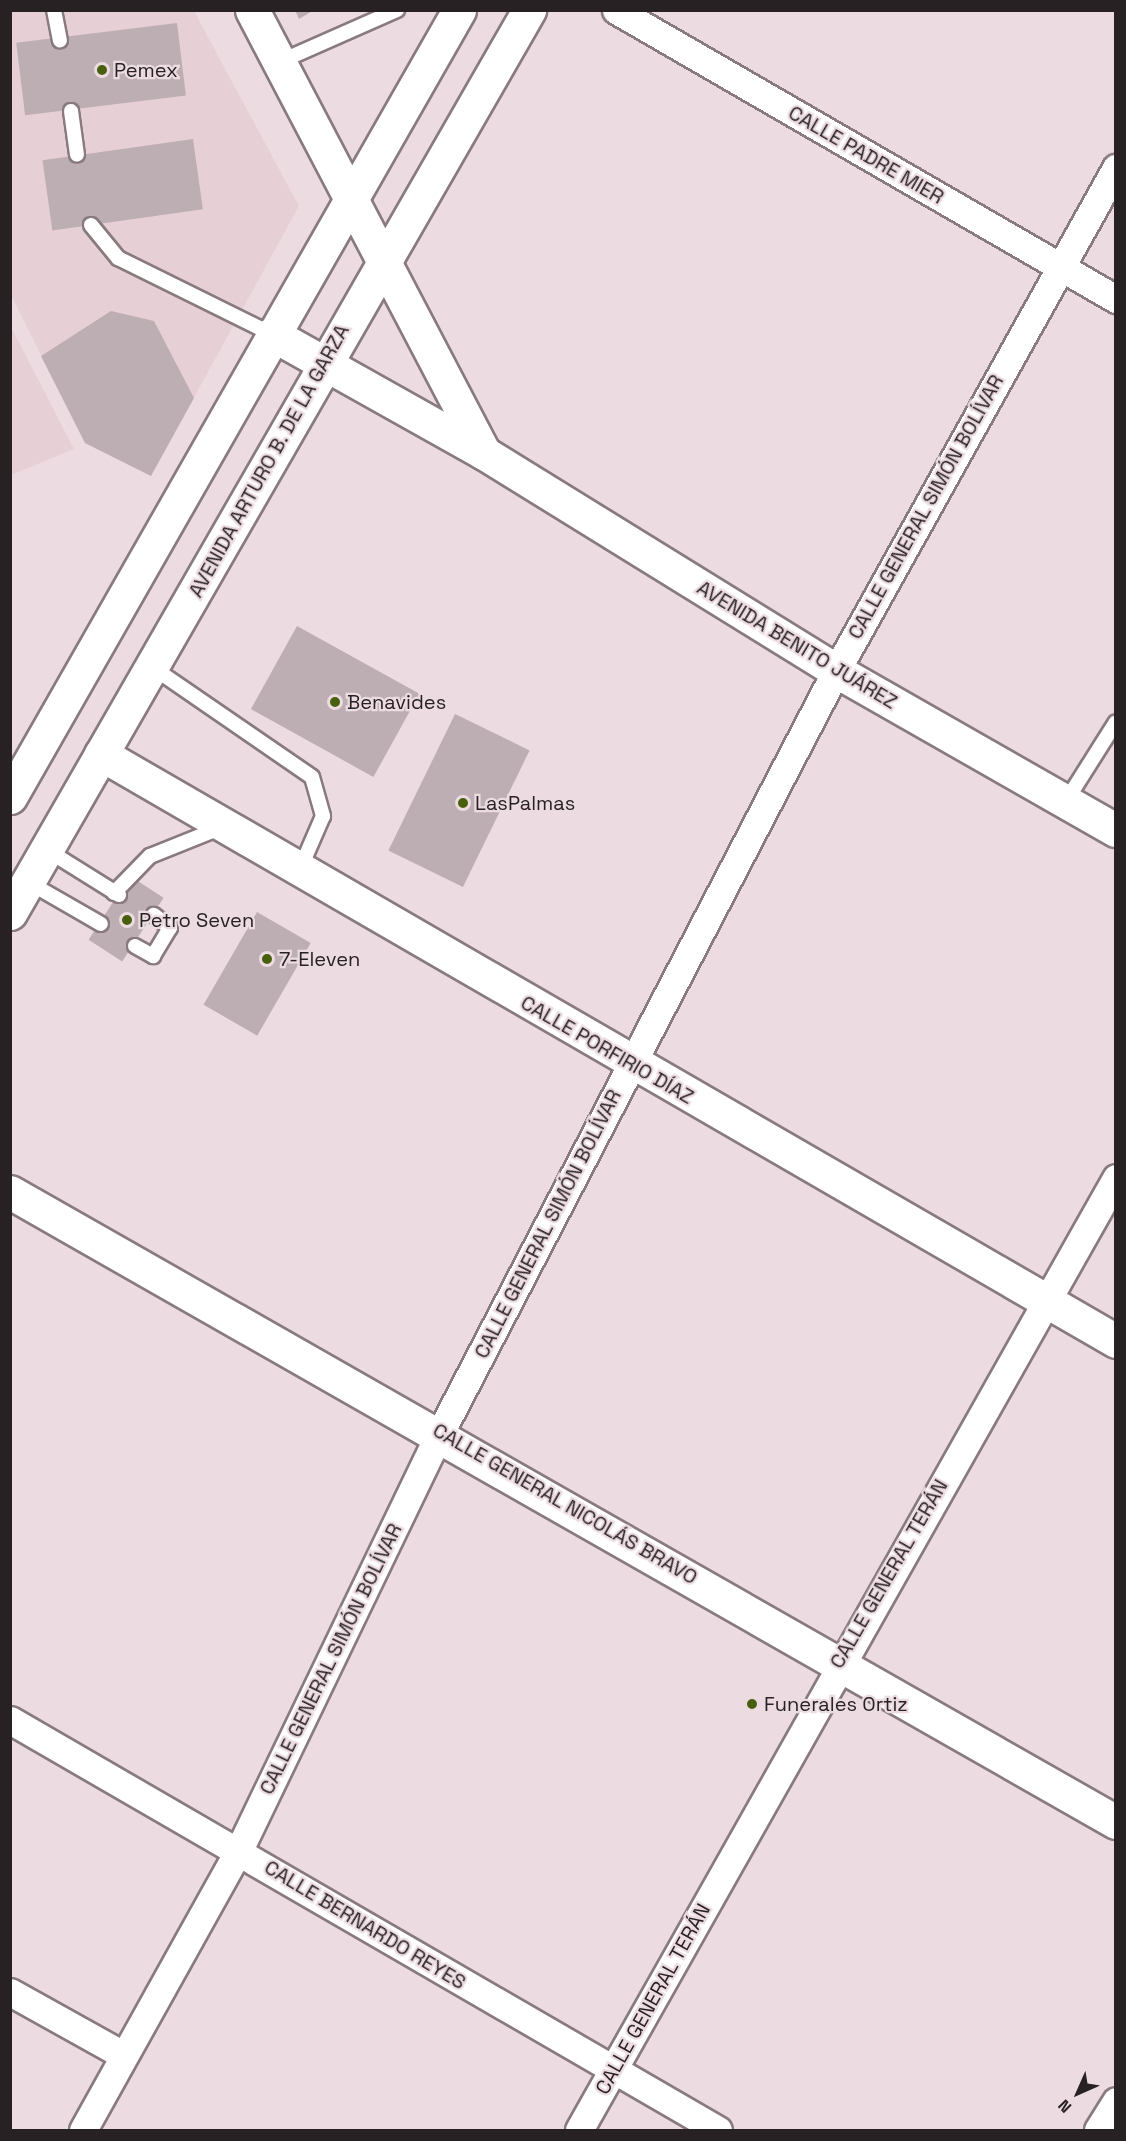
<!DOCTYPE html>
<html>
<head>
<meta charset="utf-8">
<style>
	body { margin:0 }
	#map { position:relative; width:1126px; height:2141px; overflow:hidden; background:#ecdce1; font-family:"Space Grotesk",sans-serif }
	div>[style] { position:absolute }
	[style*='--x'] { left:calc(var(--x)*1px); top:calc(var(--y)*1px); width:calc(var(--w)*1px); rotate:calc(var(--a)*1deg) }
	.built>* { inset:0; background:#e7cfd6 }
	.building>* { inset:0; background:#bdaeb3; transform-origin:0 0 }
	.roads { filter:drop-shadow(2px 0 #887a7e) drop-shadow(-2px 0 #887a7e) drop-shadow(0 2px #887a7e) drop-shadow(0 -2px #887a7e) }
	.service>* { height:14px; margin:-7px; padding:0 7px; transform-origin:7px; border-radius:7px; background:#fff }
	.minor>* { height:27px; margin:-13.5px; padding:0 13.5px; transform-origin:13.5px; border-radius:13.5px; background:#fff }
	.tertiary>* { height:33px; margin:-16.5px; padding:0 16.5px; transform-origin:16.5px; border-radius:16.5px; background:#fff }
	.dots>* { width:16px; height:16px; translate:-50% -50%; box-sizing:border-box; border:3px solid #ecdce1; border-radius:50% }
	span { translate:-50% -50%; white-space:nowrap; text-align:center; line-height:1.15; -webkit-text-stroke:4.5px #ecdce1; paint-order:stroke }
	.poi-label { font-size:20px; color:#272123 }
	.left { translate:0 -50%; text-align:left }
	.street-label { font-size:20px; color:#272123 }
	.frame { position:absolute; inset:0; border:12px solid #272123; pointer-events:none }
	.north { position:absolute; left:1048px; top:2063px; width:60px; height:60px; -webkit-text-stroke:4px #ecdce1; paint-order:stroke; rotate:225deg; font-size:16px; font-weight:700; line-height:24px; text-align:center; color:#272123 }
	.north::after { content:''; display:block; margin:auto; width:21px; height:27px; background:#272123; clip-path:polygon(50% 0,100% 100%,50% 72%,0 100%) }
</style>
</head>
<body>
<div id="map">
	<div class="built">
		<i style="clip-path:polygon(11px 11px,194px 11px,299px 206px,151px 476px,85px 443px,11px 295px)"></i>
		<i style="clip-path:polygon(10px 325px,74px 449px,11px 475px,10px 475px)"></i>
	</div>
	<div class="building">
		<i style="clip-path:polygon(295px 10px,314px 10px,299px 19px)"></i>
		<i style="left:177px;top:23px;width:73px;height:162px;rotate:83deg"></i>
		<i style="left:193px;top:139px;width:71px;height:152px;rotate:82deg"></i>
		<i style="clip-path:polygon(111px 311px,154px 321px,194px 398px,151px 476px,85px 443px,41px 356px)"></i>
		<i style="left:297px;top:626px;width:140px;height:95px;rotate:29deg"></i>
		<i style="left:455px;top:714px;width:83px;height:152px;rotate:26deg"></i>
		<i style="left:130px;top:876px;width:40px;height:76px;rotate:33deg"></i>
		<i style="left:257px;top:912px;width:62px;height:107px;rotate:30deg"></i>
	</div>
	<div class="roads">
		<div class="service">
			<i style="--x:54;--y:10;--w:31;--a:79"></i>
			<i style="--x:279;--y:62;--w:129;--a:-23.8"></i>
			<i style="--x:71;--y:111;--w:44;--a:82.2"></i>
			<i style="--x:91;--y:225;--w:43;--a:50.7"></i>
			<i style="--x:118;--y:258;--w:172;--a:26.3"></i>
			<i style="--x:152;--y:667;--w:194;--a:34.5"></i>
			<i style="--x:312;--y:777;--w:41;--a:74.2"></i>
			<i style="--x:323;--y:816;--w:58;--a:113.5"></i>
			<i style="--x:1066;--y:801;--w:93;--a:-57.7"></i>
			<i style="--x:47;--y:850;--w:85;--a:32"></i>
			<i style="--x:28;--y:882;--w:84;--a:29.9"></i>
			<i style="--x:114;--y:893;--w:52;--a:-45.8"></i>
			<i style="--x:150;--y:856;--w:78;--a:-21.9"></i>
			<i style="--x:135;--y:946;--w:21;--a:29"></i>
			<i style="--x:153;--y:956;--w:33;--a:-59"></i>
			<i style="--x:170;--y:928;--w:21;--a:-141"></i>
		</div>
		<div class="minor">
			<i style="--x:616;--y:10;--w:578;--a:30.03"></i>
			<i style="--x:10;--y:1720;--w:818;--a:30.07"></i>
			<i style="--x:10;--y:1992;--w:129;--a:29.1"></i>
			<i style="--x:83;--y:2130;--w:321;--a:-60.9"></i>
			<i style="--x:239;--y:1850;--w:463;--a:-64.3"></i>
			<i style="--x:440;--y:1433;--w:859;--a:-62.54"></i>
			<i style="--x:836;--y:671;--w:576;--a:-60.9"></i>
			<i style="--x:579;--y:2130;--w:1093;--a:-60.57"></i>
			<i style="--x:1098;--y:2130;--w:34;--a:-58"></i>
		</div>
		<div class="tertiary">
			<i style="--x:252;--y:10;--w:500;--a:62.36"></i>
			<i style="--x:272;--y:334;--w:243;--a:29.3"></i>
			<i style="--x:484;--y:453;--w:413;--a:31.7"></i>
			<i style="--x:835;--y:670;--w:323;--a:29.7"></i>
			<i style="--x:101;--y:754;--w:1173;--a:30.04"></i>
			<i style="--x:10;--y:797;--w:906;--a:-60.29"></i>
			<i style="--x:10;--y:913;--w:1042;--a:-60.11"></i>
			<i style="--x:10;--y:1192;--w:1273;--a:29.67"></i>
		</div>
	</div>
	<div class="dots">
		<i style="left:102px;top:70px;background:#48600d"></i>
		<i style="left:335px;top:702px;background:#48600d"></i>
		<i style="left:463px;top:803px;background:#48600d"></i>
		<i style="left:127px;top:920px;background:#48600d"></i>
		<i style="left:267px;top:959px;background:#48600d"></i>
		<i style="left:752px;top:1704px;background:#48600d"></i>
	</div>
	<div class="poi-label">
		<span class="left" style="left:114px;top:70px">Pemex</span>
		<span class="left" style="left:347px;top:702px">Benavides</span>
		<span class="left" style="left:475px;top:803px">LasPalmas</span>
		<span class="left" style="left:139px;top:920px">Petro Seven</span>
		<span class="left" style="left:279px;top:959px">7-Eleven</span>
		<span class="left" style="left:764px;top:1704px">Funerales Ortiz</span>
	</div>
	<div class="street-label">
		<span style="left:866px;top:155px;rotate:30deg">CALLE PADRE MIER</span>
		<span style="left:269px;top:461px;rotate:-61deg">AVENIDA ARTURO B. DE LA GARZA</span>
		<span style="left:926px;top:507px;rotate:-61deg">CALLE GENERAL SIMÓN BOLÍVAR</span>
		<span style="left:797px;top:645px;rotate:31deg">AVENIDA BENITO JUÁREZ</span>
		<span style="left:607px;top:1050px;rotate:30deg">CALLE PORFIRIO DÍAZ</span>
		<span style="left:548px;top:1224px;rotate:-63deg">CALLE GENERAL SIMÓN BOLÍVAR</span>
		<span style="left:565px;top:1504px;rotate:30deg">CALLE GENERAL NICOLÁS BRAVO</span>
		<span style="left:889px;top:1574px;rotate:-60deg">CALLE GENERAL TERÁN</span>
		<span style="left:331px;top:1659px;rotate:-64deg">CALLE GENERAL SIMÓN BOLÍVAR</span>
		<span style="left:365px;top:1925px;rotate:31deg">CALLE BERNARDO REYES</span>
		<span style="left:653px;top:1999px;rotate:-61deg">CALLE GENERAL TERÁN</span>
	</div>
	<div class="frame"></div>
	<div class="north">N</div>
</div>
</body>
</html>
